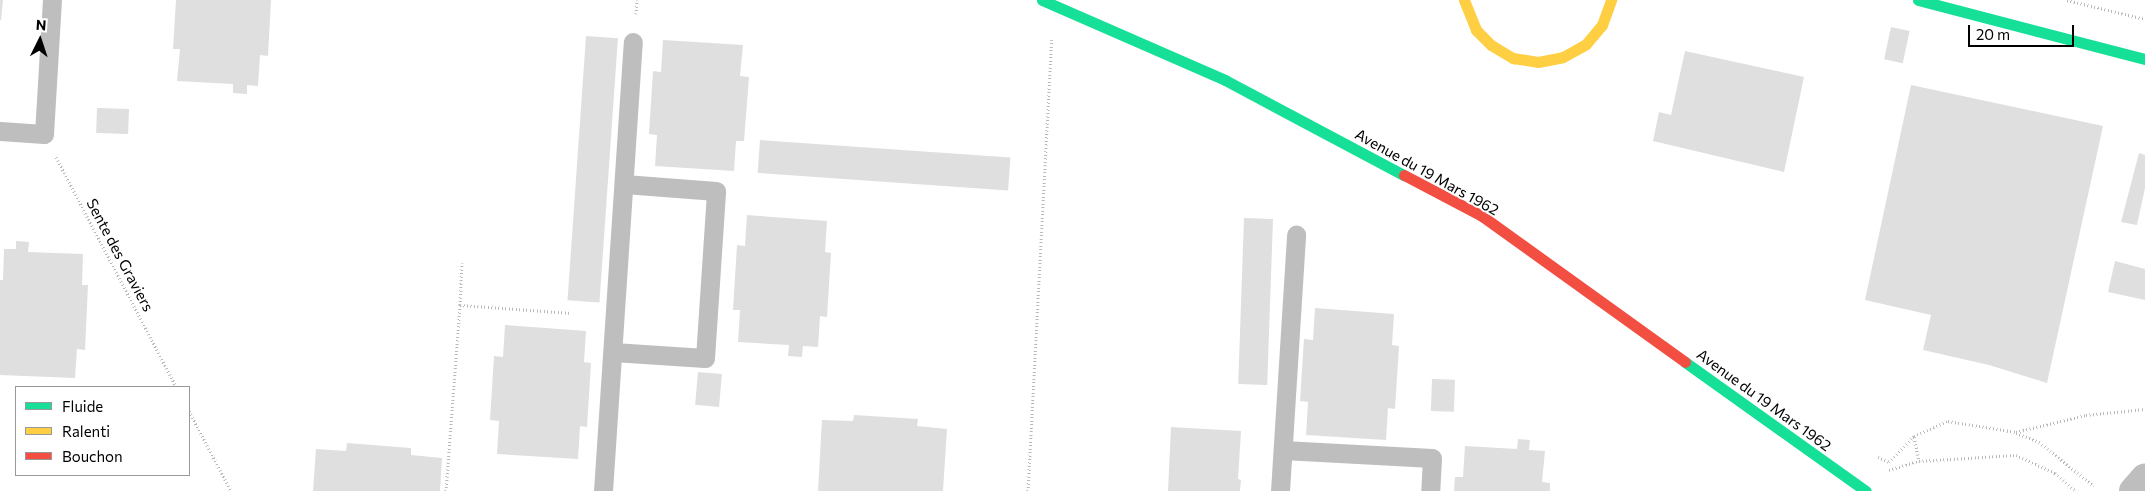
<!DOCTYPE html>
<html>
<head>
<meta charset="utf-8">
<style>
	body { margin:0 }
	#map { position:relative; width:2145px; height:491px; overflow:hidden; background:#fff; font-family:Commissioner,sans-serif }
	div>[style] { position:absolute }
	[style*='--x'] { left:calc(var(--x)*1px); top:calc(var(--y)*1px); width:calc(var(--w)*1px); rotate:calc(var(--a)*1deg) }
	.building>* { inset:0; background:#dfdfdf; transform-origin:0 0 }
	.path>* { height:3px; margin-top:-1.5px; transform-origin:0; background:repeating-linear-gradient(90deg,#b9b9b9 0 1px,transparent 0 3.5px) }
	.lane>* { height:19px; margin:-9.5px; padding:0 9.5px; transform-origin:9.5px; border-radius:9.5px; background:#bebebe }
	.street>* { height:28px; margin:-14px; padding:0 14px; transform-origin:14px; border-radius:14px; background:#bebebe }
	.fast>* { height:11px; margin:-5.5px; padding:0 5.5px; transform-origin:5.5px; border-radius:5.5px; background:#16e098 }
	.slow>* { height:11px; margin:-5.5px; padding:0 5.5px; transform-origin:5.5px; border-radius:5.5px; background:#ffcf43 }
	.jam>* { height:11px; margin:-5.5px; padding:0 5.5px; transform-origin:5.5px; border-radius:5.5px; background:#f24e42 }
	span { translate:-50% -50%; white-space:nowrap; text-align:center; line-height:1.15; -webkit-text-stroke:4px #fff; paint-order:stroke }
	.street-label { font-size:15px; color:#000 }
	.legend { position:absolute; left:15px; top:386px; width:175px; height:90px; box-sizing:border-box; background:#fff; border:1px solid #999; margin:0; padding:6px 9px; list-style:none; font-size:15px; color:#000 }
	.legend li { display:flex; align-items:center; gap:10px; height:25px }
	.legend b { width:25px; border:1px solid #999 }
	.north { position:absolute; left:15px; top:15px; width:50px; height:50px; -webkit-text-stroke:4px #fff; paint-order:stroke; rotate:4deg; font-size:14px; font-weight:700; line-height:20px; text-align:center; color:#000 }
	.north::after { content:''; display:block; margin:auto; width:18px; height:22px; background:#000; clip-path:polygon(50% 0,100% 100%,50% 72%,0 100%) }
	.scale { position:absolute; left:1968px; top:25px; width:106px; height:22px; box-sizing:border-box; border:2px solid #000; border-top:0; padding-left:6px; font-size:15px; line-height:18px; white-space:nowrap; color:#000; -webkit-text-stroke:4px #fff; paint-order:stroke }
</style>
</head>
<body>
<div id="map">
	<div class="building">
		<i style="clip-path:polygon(0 0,3px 0,1px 20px,0 20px)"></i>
		<i style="clip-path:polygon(176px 0,271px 0,268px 56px,260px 55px,258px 86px,247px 85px,247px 94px,233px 93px,233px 84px,177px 81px,180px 49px,173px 49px)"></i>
		<i style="left:1891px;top:27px;width:19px;height:33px;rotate:12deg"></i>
		<i style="left:586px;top:36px;width:32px;height:265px;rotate:4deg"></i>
		<i style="clip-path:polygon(663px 40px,743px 45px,740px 76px,749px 77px,744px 141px,736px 141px,734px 171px,655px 166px,657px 135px,649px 134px,653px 71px,661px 72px)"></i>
		<i style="clip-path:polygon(1685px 51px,1804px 77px,1784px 172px,1653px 141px,1659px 112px,1671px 115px)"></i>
		<i style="clip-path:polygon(1911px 85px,2103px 126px,2047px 383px,1989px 365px,1923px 350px,1931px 315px,1865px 300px)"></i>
		<i style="left:97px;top:108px;width:32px;height:25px;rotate:2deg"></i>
		<i style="left:760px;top:140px;width:251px;height:33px;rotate:4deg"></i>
		<i style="clip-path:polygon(2139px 153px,2145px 155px,2145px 188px,2137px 225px,2121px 222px)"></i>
		<i style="clip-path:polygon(747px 215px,827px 221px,825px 252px,831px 253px,827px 317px,820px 316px,818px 347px,803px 346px,802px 357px,788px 356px,789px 345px,738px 342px,740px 310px,733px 310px,737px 245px,745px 246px)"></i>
		<i style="left:1244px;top:218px;width:29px;height:166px;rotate:2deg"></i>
		<i style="clip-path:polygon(16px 241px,29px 242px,28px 252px,83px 254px,82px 285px,88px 285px,85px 350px,77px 349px,75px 378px,0 375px,0 280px,3px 280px,4px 249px,16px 249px)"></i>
		<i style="clip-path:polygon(2115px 261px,2145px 269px,2145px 300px,2108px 292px)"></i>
		<i style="clip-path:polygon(1315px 308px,1394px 314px,1392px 345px,1399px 346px,1395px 409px,1388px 408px,1386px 440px,1306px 435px,1308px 402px,1300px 401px,1304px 339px,1313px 340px)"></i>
		<i style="clip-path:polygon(505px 325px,586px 331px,584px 362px,591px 363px,587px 427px,580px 426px,578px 459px,497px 454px,499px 421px,490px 420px,494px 356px,503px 357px)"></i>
		<i style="left:698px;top:372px;width:24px;height:33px;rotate:5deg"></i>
		<i style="left:1432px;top:379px;width:23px;height:32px;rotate:2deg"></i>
		<i style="clip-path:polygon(854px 415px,918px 419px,917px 426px,947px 429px,943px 491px,818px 491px,822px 420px,853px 421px)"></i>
		<i style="clip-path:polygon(1171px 427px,1241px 431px,1238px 479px,1241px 480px,1240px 491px,1168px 491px)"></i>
		<i style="clip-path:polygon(1518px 439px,1530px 440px,1529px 450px,1545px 451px,1542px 482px,1550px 483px,1550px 491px,1454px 491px,1455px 477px,1463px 477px,1465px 446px,1517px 449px)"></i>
		<i style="clip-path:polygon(347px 443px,411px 448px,411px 455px,442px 458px,440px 491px,313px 491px,316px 449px,346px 451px)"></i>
	</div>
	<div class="path">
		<i style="--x:2067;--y:0;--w:80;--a:13.7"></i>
		<i style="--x:636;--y:14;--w:14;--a:-86"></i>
		<i style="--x:56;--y:157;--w:259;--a:62.4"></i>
		<i style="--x:460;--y:305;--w:42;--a:-87.3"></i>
		<i style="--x:189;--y:411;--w:90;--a:62.3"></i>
		<i style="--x:2016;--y:433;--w:25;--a:21"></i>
		<i style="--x:2039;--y:442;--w:70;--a:38.7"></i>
		<i style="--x:1914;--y:437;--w:25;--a:78"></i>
		<i style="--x:1878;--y:457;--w:12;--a:24"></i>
		<i style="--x:1889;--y:462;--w:36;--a:-46"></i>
		<i style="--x:1914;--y:436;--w:37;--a:-24"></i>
		<i style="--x:1948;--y:421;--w:69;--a:9.2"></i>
		<i style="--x:2016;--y:432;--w:72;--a:-13.7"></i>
		<i style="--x:2086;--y:415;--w:59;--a:-5.8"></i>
		<i style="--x:1889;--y:470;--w:31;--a:-17"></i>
		<i style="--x:1919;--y:461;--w:97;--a:-3.5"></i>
		<i style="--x:2016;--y:455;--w:43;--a:24.8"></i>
		<i style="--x:2055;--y:473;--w:28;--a:41"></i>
		<i style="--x:446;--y:491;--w:187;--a:-85.7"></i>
		<i style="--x:460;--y:305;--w:112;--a:4.1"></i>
		<i style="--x:1028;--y:491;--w:452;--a:-87"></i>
	</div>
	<div class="lane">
		<i style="--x:0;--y:131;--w:44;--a:3.9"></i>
		<i style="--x:44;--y:134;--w:134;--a:-86.6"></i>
		<i style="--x:613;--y:352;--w:92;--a:3.7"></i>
		<i style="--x:705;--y:358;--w:167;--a:-86.2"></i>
		<i style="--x:716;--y:191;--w:92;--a:-175.6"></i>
		<i style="--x:1283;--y:450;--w:149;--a:3.1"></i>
		<i style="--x:1432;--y:458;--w:33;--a:93"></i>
		<i style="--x:603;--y:491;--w:450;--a:-86.2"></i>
		<i style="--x:1280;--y:491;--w:257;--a:-86.4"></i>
	</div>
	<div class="street">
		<i style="--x:2133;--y:491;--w:18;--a:-49"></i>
	</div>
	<div class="fast">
		<i style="--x:1042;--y:0;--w:200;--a:23.6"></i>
		<i style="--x:1225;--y:80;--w:203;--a:28"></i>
		<i style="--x:1918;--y:0;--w:235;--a:14.6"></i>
		<i style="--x:1685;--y:362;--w:222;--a:35.5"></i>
	</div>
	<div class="slow">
		<i style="--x:1464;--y:0;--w:32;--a:68"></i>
		<i style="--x:1476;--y:30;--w:21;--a:45"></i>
		<i style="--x:1491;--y:45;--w:26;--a:31"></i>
		<i style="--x:1513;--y:58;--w:25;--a:9"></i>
		<i style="--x:1538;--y:62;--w:25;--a:-11"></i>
		<i style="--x:1563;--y:57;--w:26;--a:-29"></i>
		<i style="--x:1586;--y:44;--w:25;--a:-50"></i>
		<i style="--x:1602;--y:25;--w:27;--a:-70"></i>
	</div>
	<div class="jam">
		<i style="--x:1404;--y:175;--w:88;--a:27.7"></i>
		<i style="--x:1482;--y:216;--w:250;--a:35.7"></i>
	</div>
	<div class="street-label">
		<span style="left:1427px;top:172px;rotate:29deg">Avenue du 19 Mars 1962</span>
		<span style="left:120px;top:255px;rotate:62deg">Sente des Graviers</span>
		<span style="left:1764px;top:400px;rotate:36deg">Avenue du 19 Mars 1962</span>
	</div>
	<ul class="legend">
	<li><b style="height:6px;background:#16e098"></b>Fluide</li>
	<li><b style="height:6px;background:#ffcf43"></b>Ralenti</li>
	<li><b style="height:6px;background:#f24e42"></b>Bouchon</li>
	</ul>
	<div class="north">N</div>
	<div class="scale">20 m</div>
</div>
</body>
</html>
